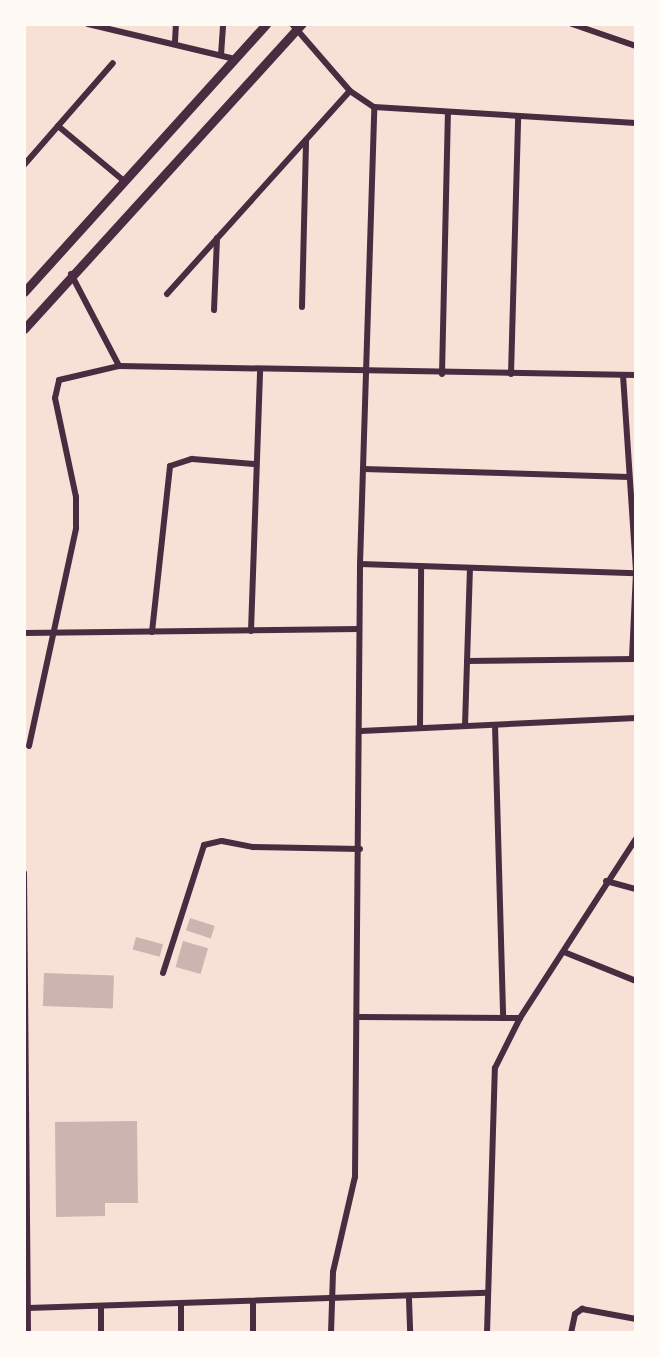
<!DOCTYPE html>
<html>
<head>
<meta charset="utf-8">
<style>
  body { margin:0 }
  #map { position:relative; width:660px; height:1357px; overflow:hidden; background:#f7e1d7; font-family:Barlow,sans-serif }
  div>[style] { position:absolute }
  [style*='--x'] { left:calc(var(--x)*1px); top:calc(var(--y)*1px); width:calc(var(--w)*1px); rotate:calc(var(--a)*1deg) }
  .building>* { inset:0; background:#ccb4b1; transform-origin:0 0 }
  .minor>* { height:6px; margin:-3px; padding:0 3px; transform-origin:3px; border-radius:3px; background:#4a2c40 }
  .secondary>* { height:9px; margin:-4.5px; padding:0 4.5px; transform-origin:4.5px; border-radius:4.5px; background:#4a2c40 }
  span { translate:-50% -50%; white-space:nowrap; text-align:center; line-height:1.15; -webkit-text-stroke:6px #fffaf5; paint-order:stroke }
  .frame { position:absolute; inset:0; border:26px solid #fffaf5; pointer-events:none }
</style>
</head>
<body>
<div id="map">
  <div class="building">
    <div style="left:190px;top:918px;width:26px;height:13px;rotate:18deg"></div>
    <div style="left:136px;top:937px;width:28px;height:13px;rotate:15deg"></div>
    <div style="left:183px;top:941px;width:26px;height:27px;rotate:16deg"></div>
    <div style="left:44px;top:973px;width:70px;height:33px;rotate:2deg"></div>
    <div style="clip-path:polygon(137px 1121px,138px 1203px,105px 1203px,105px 1216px,56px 1217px,55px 1122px)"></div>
  </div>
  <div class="minor">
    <div style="--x:88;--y:24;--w:151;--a:13.4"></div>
    <div style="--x:292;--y:24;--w:89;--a:49.1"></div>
    <div style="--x:350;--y:91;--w:29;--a:34"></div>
    <div style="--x:374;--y:107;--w:262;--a:3.5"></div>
    <div style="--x:572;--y:24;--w:68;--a:19"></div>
    <div style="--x:175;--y:42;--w:18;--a:-87"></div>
    <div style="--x:221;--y:55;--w:31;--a:-86"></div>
    <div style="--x:58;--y:126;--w:86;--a:39.8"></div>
    <div style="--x:24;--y:165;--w:135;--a:-48.9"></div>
    <div style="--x:71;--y:274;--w:104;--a:62.4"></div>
    <div style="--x:167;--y:294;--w:273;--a:-48"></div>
    <div style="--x:302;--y:307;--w:167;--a:-88.6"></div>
    <div style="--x:214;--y:310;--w:72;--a:-87.6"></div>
    <div style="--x:442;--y:374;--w:262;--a:-88.7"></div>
    <div style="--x:511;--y:374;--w:258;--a:-88.4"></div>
    <div style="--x:623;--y:375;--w:198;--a:86.2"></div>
    <div style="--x:636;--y:573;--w:86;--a:92.7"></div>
    <div style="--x:363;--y:469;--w:266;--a:1.7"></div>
    <div style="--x:360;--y:564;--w:276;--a:1.9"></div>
    <div style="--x:251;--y:631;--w:262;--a:-88"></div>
    <div style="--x:152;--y:632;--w:167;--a:-83.8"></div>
    <div style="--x:170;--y:466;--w:23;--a:-18"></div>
    <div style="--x:192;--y:459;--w:62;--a:4.6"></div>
    <div style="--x:24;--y:633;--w:335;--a:-0.7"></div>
    <div style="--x:467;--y:661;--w:169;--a:-0.7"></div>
    <div style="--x:495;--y:725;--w:293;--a:88.4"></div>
    <div style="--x:465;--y:726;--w:158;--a:-88.2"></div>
    <div style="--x:420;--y:728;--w:161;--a:-89.6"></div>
    <div style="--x:361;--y:731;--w:275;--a:-2.7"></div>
    <div style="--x:29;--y:746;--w:223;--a:-77.8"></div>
    <div style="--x:76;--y:528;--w:31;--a:-90"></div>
    <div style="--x:76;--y:497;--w:101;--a:-102"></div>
    <div style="--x:55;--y:398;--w:18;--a:-77"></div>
    <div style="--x:59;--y:380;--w:62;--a:-13.1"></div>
    <div style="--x:119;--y:366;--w:517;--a:1"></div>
    <div style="--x:24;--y:873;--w:460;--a:89.5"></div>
    <div style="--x:606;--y:881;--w:31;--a:15"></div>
    <div style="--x:564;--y:952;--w:78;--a:21.9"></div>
    <div style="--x:163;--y:973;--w:134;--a:-72.2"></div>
    <div style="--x:204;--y:845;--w:18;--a:-13"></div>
    <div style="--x:222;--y:841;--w:32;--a:11"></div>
    <div style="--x:253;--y:847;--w:107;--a:1.1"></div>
    <div style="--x:360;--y:1017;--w:160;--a:0.4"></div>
    <div style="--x:409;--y:1299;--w:34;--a:88"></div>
    <div style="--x:181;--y:1303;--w:30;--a:90"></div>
    <div style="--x:253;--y:1304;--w:29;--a:90"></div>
    <div style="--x:101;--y:1306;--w:27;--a:90"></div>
    <div style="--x:28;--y:1308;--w:459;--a:-1.9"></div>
    <div style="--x:331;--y:1333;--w:61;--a:-88.1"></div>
    <div style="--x:333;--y:1272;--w:98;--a:-77"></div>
    <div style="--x:355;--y:1177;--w:613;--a:-89.53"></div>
    <div style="--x:360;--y:564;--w:457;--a:-88.2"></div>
    <div style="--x:487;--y:1333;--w:265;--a:-88.3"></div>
    <div style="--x:495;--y:1068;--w:56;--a:-63.4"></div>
    <div style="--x:520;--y:1018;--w:213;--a:-57.1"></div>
    <div style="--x:571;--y:1333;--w:19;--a:-78"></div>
    <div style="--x:575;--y:1314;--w:9;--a:-36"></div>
    <div style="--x:582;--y:1309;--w:55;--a:10.5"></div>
  </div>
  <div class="secondary">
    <div style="--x:24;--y:292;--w:361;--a:-47.9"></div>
    <div style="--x:24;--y:329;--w:413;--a:-47.7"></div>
  </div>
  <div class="frame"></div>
</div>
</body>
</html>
